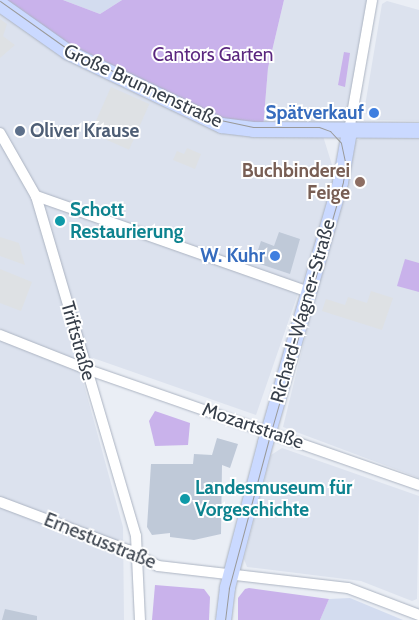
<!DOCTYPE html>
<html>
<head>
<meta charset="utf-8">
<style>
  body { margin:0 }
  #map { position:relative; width:419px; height:620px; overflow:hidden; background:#eaeef5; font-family:Cabin,sans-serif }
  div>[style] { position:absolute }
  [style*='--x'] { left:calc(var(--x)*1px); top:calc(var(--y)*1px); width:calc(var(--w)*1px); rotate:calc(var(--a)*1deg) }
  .residential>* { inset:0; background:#dce2ee }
  .education>* { inset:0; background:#d3dcef }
  .green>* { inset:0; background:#c9b2eb }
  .parking>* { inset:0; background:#dee1e4; transform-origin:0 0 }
  .building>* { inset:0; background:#bfc9d8 }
  .roads { filter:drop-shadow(0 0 1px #acb4c2) drop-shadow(0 0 1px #acb4c2) }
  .street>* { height:10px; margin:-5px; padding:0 5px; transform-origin:5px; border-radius:5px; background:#fff }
  .secondary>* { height:15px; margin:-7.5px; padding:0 7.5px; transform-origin:7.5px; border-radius:7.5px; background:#cad9ff }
  .tram>* { height:1px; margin:-0.5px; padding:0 0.5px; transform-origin:0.5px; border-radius:0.5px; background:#999 }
  .dots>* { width:14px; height:14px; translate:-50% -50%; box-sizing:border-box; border:2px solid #fff; border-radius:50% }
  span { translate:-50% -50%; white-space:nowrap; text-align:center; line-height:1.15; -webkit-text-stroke:4px #fff; paint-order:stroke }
  .park-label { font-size:19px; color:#5b277f }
  .street-label { font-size:19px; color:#373f4a }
  .shop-label { font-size:19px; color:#366cbe; font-weight:700 }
  .right { translate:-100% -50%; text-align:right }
  .service-label { font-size:19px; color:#4e5e75; font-weight:700 }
  .left { translate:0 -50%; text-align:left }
  .education-label { font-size:19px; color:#785e54; font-weight:700 }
  .culture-label { font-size:19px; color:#0d838f; font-weight:700 }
</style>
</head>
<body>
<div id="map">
  <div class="residential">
    <div style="clip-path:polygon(284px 0,372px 0,349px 131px,263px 129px,268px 68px)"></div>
    <div style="clip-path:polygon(387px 1px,419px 10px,419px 121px,375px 120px,364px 112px,382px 4px)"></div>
    <div style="clip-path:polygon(0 5px,199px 118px,323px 136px,337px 181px,256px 415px,93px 358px,81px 374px,123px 527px,124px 620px,0 620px)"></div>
    <div style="clip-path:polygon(419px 132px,419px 478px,283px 427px,353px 142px,370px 134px)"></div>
    <div style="clip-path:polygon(282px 448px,419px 496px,417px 599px,412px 601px,361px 581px,247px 567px,244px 559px,271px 455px)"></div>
  </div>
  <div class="education">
    <div style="clip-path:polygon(63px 0,122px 0,100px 14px)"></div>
    <div style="clip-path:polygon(350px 598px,403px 620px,320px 620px,329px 599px)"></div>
  </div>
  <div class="green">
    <div style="clip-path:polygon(0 0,63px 0,100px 14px,122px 0,284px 0,268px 68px,263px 129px,221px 120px,70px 50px)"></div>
    <div style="clip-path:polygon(344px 52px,350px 53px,345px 87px,338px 85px)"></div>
    <div style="clip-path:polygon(405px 259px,419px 263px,419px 292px,397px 286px)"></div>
    <div style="clip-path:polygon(155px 411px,190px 423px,188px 445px,155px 446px,149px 421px)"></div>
    <div style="clip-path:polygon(155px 585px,204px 589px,210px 597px,209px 620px,152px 620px)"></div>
    <div style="clip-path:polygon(245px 589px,249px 588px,329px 599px,320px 620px,238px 620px,238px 598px)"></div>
  </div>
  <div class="parking">
    <div style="clip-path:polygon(0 19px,7px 24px,3px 36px,15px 45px,0 58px)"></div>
    <div style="left:111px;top:87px;width:42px;height:50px;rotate:24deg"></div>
    <div style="clip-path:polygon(187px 148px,201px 154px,195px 169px,173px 160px,177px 151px,184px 154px)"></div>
    <div style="clip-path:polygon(0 237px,19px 243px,25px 265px,0 256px)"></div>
    <div style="clip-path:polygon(0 269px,32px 282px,21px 311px,0 303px)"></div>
    <div style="clip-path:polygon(371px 291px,393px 298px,382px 330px,322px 311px,326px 299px,345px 305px,348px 297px,367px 303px)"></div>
  </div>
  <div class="building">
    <div style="clip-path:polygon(279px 232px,300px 239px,290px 274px,254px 262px,261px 241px,274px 246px)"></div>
    <div style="clip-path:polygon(217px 438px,238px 444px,230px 468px,222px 465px,221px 534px,194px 540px,170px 537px,170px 533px,152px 535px,147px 527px,151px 464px,193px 464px,194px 454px,212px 455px)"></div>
    <div style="clip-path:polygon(5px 609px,37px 616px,37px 620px,2px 620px)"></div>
  </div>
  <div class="roads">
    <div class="street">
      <div style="--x:349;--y:131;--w:133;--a:-80"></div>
      <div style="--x:0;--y:133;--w:73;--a:60.3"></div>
      <div style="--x:36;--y:196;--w:354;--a:73.6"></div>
      <div style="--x:136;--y:536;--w:84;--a:87.3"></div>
      <div style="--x:36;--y:196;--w:288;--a:19.4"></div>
      <div style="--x:0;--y:335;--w:92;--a:21.6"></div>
      <div style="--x:86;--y:369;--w:353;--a:19.2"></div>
      <div style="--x:0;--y:502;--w:137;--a:20.6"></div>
      <div style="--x:128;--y:550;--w:34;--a:28"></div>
      <div style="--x:158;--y:566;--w:191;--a:6.6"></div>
      <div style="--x:348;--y:588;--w:76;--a:20.8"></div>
    </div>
    <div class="secondary">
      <div style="--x:0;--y:4;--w:83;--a:35.2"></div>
      <div style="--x:68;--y:52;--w:170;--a:25.5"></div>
      <div style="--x:221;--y:125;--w:32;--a:7"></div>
      <div style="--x:253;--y:129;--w:166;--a:0.3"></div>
      <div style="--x:223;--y:620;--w:33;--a:-83"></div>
      <div style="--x:227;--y:587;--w:150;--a:-75.3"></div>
      <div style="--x:265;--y:442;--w:271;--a:-73.9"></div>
      <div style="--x:340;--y:182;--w:52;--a:-80"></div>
    </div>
  </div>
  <div class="tram">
    <div style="--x:0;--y:1;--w:85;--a:35.4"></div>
    <div style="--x:69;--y:50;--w:157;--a:25.6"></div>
    <div style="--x:211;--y:118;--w:43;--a:12.1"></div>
    <div style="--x:253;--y:127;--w:66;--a:0"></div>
    <div style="--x:319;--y:127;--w:12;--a:20"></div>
    <div style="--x:330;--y:131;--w:16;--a:47"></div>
    <div style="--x:341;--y:143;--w:24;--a:78"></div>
    <div style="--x:346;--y:166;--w:16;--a:101"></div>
    <div style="--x:343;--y:182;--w:259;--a:106.1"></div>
    <div style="--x:271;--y:431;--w:163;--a:105"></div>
    <div style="--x:229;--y:588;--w:32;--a:97"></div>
  </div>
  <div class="dots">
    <div style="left:374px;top:113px;background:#3f7fe0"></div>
    <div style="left:20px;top:131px;background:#5c6f8a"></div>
    <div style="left:360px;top:182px;background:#8d6e63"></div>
    <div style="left:60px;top:221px;background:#0f9aa8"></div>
    <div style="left:275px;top:256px;background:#3f7fe0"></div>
    <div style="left:185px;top:499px;background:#0f9aa8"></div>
  </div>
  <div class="park-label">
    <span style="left:213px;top:55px">Cantors Garten</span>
  </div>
  <div class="street-label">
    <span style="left:143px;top:86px;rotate:25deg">Große Brunnenstraße</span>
    <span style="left:303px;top:311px;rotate:-74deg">Richard-Wagner-Straße</span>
    <span style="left:78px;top:341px;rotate:74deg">Triftstraße</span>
    <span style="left:253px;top:426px;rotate:19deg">Mozartstraße</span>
    <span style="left:100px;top:541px;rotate:22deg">Ernestusstraße</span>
  </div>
  <div class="shop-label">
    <span class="right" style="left:364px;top:113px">Spätverkauf</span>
    <span class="right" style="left:265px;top:256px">W. Kuhr</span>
  </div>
  <div class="service-label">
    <span class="left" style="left:30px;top:131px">Oliver Krause</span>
  </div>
  <div class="education-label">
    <span class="right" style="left:350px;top:182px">Buchbinderei<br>Feige</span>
  </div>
  <div class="culture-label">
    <span class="left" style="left:70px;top:221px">Schott<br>Restaurierung</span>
    <span class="left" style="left:195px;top:499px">Landesmuseum für<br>Vorgeschichte</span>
  </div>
</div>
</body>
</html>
